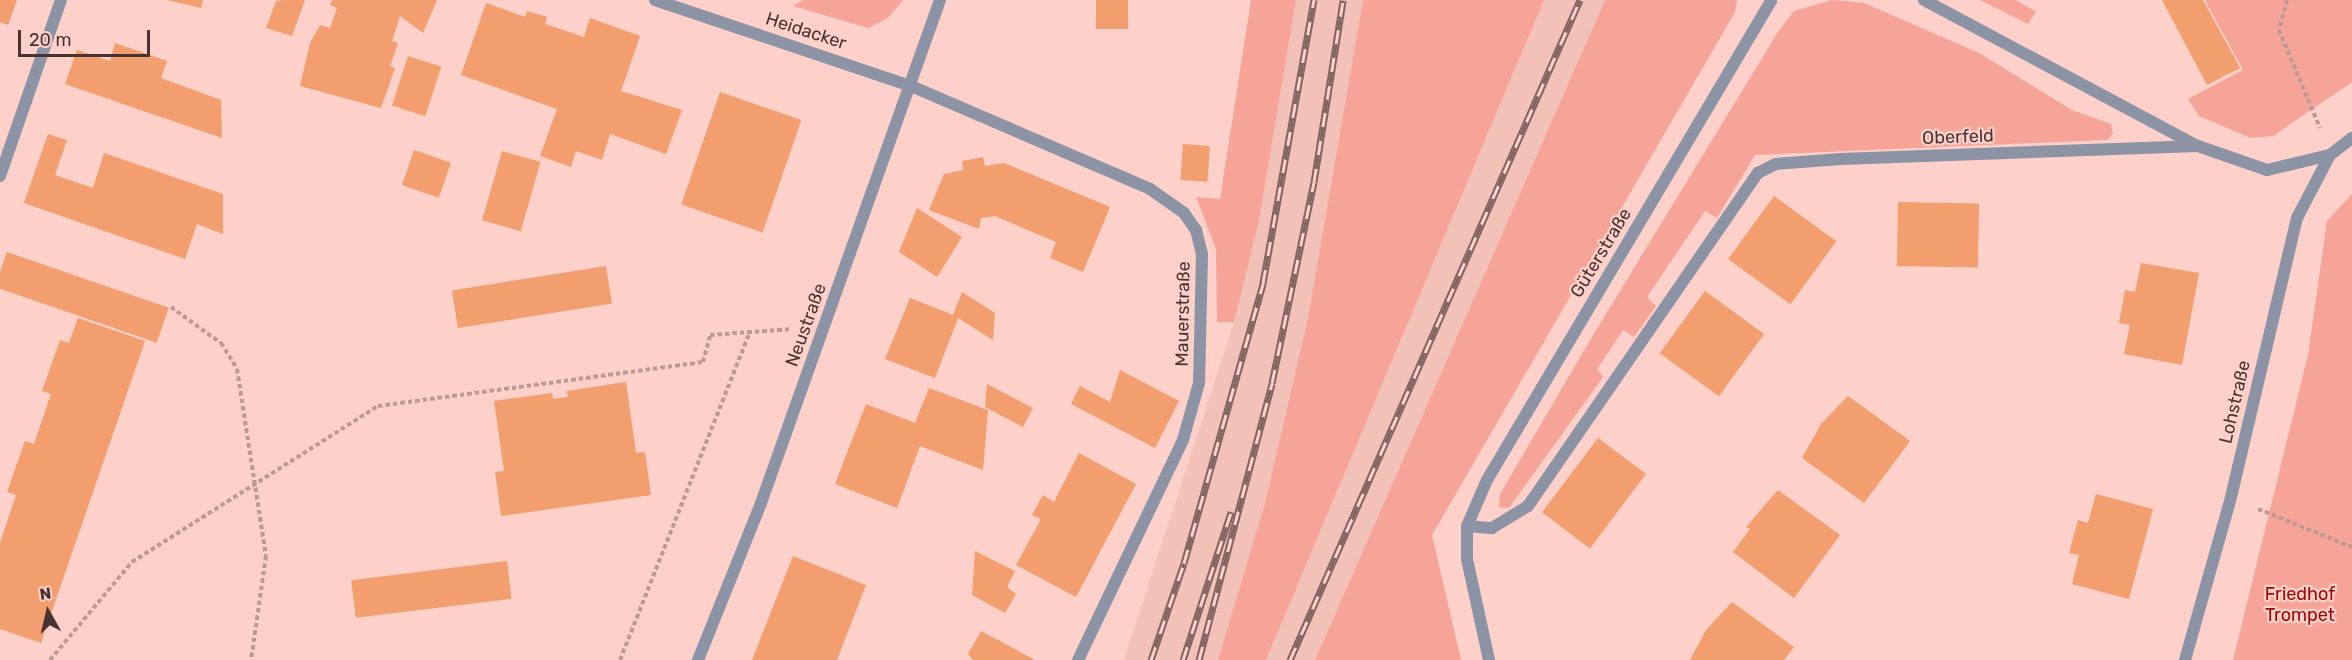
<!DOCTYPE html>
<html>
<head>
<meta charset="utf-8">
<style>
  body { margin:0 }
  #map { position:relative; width:2352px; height:660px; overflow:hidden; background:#fdd0c9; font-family:Rubik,sans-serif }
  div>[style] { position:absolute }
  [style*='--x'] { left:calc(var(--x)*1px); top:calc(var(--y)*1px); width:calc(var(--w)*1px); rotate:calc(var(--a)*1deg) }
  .built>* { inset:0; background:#f2c1b8 }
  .green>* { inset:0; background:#f7a498 }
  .building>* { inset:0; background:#f29e6f; transform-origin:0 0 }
  .path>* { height:4px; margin-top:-2px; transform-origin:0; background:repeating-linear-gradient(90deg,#be9993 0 4.5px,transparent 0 7.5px) }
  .street>* { height:12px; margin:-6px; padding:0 6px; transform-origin:6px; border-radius:6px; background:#8c93a5 }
  .rail>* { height:7px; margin-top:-3.5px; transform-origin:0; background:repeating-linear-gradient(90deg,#fdd0c9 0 14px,#816460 0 28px); box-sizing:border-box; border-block:2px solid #816460 }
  span { translate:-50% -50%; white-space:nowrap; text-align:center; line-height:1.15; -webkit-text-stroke:4.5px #fdd0c9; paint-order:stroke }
  .street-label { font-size:18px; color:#483330 }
  .park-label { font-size:18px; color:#9e0503 }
  .north { position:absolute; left:18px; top:582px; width:60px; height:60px; -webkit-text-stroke:4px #fdd0c9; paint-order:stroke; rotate:352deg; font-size:16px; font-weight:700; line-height:24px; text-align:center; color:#483330 }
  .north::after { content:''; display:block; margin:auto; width:21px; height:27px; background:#483330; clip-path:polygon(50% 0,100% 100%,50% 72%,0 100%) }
  .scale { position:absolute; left:18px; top:30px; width:132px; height:27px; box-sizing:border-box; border:3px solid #483330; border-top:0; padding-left:8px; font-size:18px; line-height:21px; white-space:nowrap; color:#483330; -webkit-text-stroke:4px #fdd0c9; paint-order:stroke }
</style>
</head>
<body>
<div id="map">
  <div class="built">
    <div style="clip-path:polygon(1296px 0,1363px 0,1308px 318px,1265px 503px,1218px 660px,1124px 660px,1234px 322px,1259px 221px)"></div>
    <div style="clip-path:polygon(1544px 0,1605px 0,1315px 660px,1266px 660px)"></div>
  </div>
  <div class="green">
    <div style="clip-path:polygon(803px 0,903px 0,888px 18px,868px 28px,793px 6px)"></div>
    <div style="clip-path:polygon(1251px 0,1296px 0,1259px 221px,1234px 322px,1217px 322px,1216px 249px,1196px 197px,1220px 199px)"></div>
    <div style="clip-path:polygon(1363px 0,1544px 0,1266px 660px,1218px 660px,1265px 503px,1308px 318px)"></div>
    <div style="clip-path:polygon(1605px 0,1737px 0,1735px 12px,1432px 535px,1461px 660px,1315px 660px)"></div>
    <div style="clip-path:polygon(1832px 0,1864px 3px,1979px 53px,2072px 110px,2111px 124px,2113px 134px,2107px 140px,1755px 155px,1717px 218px,1705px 211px,1647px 297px,1656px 306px,1634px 337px,1623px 330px,1597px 369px,1603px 377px,1509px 508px,1499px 507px,1500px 494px,1592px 337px,1778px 32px,1794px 11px)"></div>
    <div style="clip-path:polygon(1980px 0,2016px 0,2036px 12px,2028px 24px)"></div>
    <div style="clip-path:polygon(2205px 0,2352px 0,2352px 82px,2273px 136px,2251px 138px,2199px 116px,2188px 99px,2243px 70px)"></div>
    <div style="clip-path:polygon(2352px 194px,2352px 660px,2233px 660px,2308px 355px,2327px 221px)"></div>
  </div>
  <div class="building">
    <div style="clip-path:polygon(0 0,17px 0,8px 25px,0 22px)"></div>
    <div style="clip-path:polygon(167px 0,203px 0,201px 8px)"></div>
    <div style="clip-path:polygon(286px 0,305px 0,292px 36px,266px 28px,276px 1px)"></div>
    <div style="clip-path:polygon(332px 0,437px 0,423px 33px,400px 16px,392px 41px,398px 43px,390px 66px,395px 68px,381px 108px,300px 86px,310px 43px,320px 25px,330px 28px,337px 8px,330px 5px)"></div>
    <div style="left:1096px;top:0;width:32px;height:29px"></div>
    <div style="clip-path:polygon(2162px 0,2203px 0,2240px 68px,2207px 85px)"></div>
    <div style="clip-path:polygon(486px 3px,525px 17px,527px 11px,547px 17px,545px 24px,584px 37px,590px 18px,640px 36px,621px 91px,682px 110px,666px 154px,610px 134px,602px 160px,576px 151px,571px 167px,540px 156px,557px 109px,461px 75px)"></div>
    <div style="clip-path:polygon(115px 43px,167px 61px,161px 78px,221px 100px,222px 138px,65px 84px,77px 50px,110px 61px)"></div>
    <div style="left:408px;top:56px;width:35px;height:52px;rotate:18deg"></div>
    <div style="left:720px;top:92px;width:86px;height:119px;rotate:19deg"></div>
    <div style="clip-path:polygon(48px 134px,67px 140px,55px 175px,93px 188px,104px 153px,223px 194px,223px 234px,197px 224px,185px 259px,24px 203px)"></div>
    <div style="left:1183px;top:144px;width:27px;height:36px;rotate:4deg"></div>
    <div style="left:414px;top:150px;width:39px;height:37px;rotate:19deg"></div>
    <div style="left:502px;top:151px;width:40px;height:72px;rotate:16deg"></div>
    <div style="clip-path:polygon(983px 157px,985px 166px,1004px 163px,1110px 207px,1083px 272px,1050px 258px,1056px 242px,995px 216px,981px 218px,979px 229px,929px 210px,944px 174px,963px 170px,962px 161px)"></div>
    <div style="left:1774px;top:196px;width:77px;height:78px;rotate:36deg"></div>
    <div style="left:1898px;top:202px;width:81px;height:64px;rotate:1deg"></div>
    <div style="clip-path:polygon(917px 208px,962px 237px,937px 277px,899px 252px)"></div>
    <div style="left:7px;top:252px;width:171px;height:37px;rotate:19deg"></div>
    <div style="clip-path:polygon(2141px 263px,2199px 273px,2182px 365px,2124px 354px,2130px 325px,2119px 323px,2125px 290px,2135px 292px)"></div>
    <div style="left:606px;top:266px;width:38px;height:156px;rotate:81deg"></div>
    <div style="left:1705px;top:291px;width:73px;height:77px;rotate:36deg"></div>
    <div style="clip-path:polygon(962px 292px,995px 313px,993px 340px,958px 318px,935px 378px,885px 359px,910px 298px,953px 315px)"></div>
    <div style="clip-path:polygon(78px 318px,145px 341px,41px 643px,0 629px,0 543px,16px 495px,7px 492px,25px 441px,34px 444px,51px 394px,42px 391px,60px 340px,69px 343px)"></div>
    <div style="clip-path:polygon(1120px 370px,1179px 401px,1155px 448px,1071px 404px,1080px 386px,1110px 402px)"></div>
    <div style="clip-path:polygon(626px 382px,636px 453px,645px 452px,651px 495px,501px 516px,495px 472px,504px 471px,494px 401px,552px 393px,553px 399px,568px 397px,567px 391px)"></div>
    <div style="clip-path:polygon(987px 384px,1033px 408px,1023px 427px,985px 407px)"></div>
    <div style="clip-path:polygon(929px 388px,988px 410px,983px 470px,920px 446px,897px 508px,835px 484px,866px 404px,915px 423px)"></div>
    <div style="clip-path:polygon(1848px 396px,1910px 441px,1864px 503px,1802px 458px,1821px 424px)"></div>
    <div style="left:1598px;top:438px;width:60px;height:93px;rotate:37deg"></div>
    <div style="clip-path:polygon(1079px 453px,1136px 484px,1076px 597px,1016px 565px,1041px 519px,1032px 515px,1043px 495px,1054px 502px)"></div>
    <div style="clip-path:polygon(1778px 490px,1840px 535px,1794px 598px,1733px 552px,1750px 529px,1746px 527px)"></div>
    <div style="clip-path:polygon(2096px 494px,2153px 509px,2129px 599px,2072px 584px,2079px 555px,2069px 553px,2078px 520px,2088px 523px)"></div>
    <div style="clip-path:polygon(975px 551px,1015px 571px,1007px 587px,1016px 594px,1005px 613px,972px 595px)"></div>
    <div style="clip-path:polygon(793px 556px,866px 585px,837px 660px,752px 660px)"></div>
    <div style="left:507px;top:561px;width:38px;height:157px;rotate:83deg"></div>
    <div style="clip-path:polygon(1732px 602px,1794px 647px,1784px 660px,1690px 660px,1706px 630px)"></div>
    <div style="clip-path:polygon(981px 631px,1035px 660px,973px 660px,968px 654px)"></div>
  </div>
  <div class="path">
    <div style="--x:2287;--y:0;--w:31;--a:105"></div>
    <div style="--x:2279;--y:30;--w:106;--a:67.3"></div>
    <div style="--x:171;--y:307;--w:62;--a:35.8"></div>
    <div style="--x:221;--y:343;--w:31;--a:58"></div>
    <div style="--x:237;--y:369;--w:189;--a:81.2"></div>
    <div style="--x:266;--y:556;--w:105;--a:98.2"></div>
    <div style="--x:2258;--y:509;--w:101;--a:22"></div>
    <div style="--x:50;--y:660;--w:128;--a:-50.1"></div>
    <div style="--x:132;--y:562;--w:291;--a:-32.4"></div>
    <div style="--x:378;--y:406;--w:328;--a:-7.7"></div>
    <div style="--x:703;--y:362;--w:28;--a:-75"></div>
    <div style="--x:710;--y:335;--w:82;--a:-4.2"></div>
    <div style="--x:620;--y:660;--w:350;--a:-68.4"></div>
  </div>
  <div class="street">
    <div style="--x:655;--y:0;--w:270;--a:18.6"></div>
    <div style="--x:911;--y:86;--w:260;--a:23.3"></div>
    <div style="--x:1150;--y:189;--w:42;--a:35.2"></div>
    <div style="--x:1184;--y:213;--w:21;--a:55"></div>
    <div style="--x:1196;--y:230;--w:25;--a:76"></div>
    <div style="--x:1202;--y:254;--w:129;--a:91.3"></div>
    <div style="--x:1199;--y:383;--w:59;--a:105.7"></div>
    <div style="--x:1183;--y:440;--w:244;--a:115.5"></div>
    <div style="--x:1924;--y:0;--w:310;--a:28.1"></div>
    <div style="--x:2198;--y:146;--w:73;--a:19.2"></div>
    <div style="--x:2267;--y:170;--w:65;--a:-13.4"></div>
    <div style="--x:2330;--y:155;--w:28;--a:-38"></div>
    <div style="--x:0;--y:176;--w:186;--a:-70.9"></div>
    <div style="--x:1467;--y:526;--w:25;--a:5"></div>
    <div style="--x:1492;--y:528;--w:42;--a:-31.4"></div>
    <div style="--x:1528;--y:506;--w:405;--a:-55.4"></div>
    <div style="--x:1758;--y:173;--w:20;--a:-27"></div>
    <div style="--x:1776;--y:164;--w:65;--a:-4.4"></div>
    <div style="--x:1841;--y:159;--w:357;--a:-2.1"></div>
    <div style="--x:698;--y:660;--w:169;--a:-68.1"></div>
    <div style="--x:761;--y:503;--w:534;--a:-70.41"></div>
    <div style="--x:1489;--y:660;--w:103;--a:-102.3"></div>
    <div style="--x:1467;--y:559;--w:33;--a:-90"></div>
    <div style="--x:1467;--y:526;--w:50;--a:-66.5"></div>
    <div style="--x:1487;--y:480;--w:557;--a:-59.34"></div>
    <div style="--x:2185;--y:660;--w:169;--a:-74.2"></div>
    <div style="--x:2231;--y:497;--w:287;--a:-76.7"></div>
    <div style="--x:2297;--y:218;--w:71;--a:-62.4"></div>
  </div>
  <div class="rail">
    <div style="--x:1151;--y:660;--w:102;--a:-71.2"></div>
    <div style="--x:1184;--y:563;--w:291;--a:-74.2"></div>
    <div style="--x:1263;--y:283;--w:288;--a:-79.8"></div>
    <div style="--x:1183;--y:660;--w:156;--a:-72"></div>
    <div style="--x:1199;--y:660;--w:286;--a:-75.2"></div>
    <div style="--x:1272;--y:383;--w:205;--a:-78.2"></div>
    <div style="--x:1314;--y:182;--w:184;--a:-80.9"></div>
    <div style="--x:1290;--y:660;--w:721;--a:-66.28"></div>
  </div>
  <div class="street-label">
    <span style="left:806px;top:31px;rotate:18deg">Heidacker</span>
    <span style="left:1958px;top:137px;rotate:-2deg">Oberfeld</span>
    <span style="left:1601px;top:253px;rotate:-59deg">Güterstraße</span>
    <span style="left:1183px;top:314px;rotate:-89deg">Mauerstraße</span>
    <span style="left:806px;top:325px;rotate:-70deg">Neustraße</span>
    <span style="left:2235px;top:402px;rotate:-77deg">Lohstraße</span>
  </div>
  <div class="park-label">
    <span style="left:2300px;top:605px">Friedhof<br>Trompet</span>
  </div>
  <div class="north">N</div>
  <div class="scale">20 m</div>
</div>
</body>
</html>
